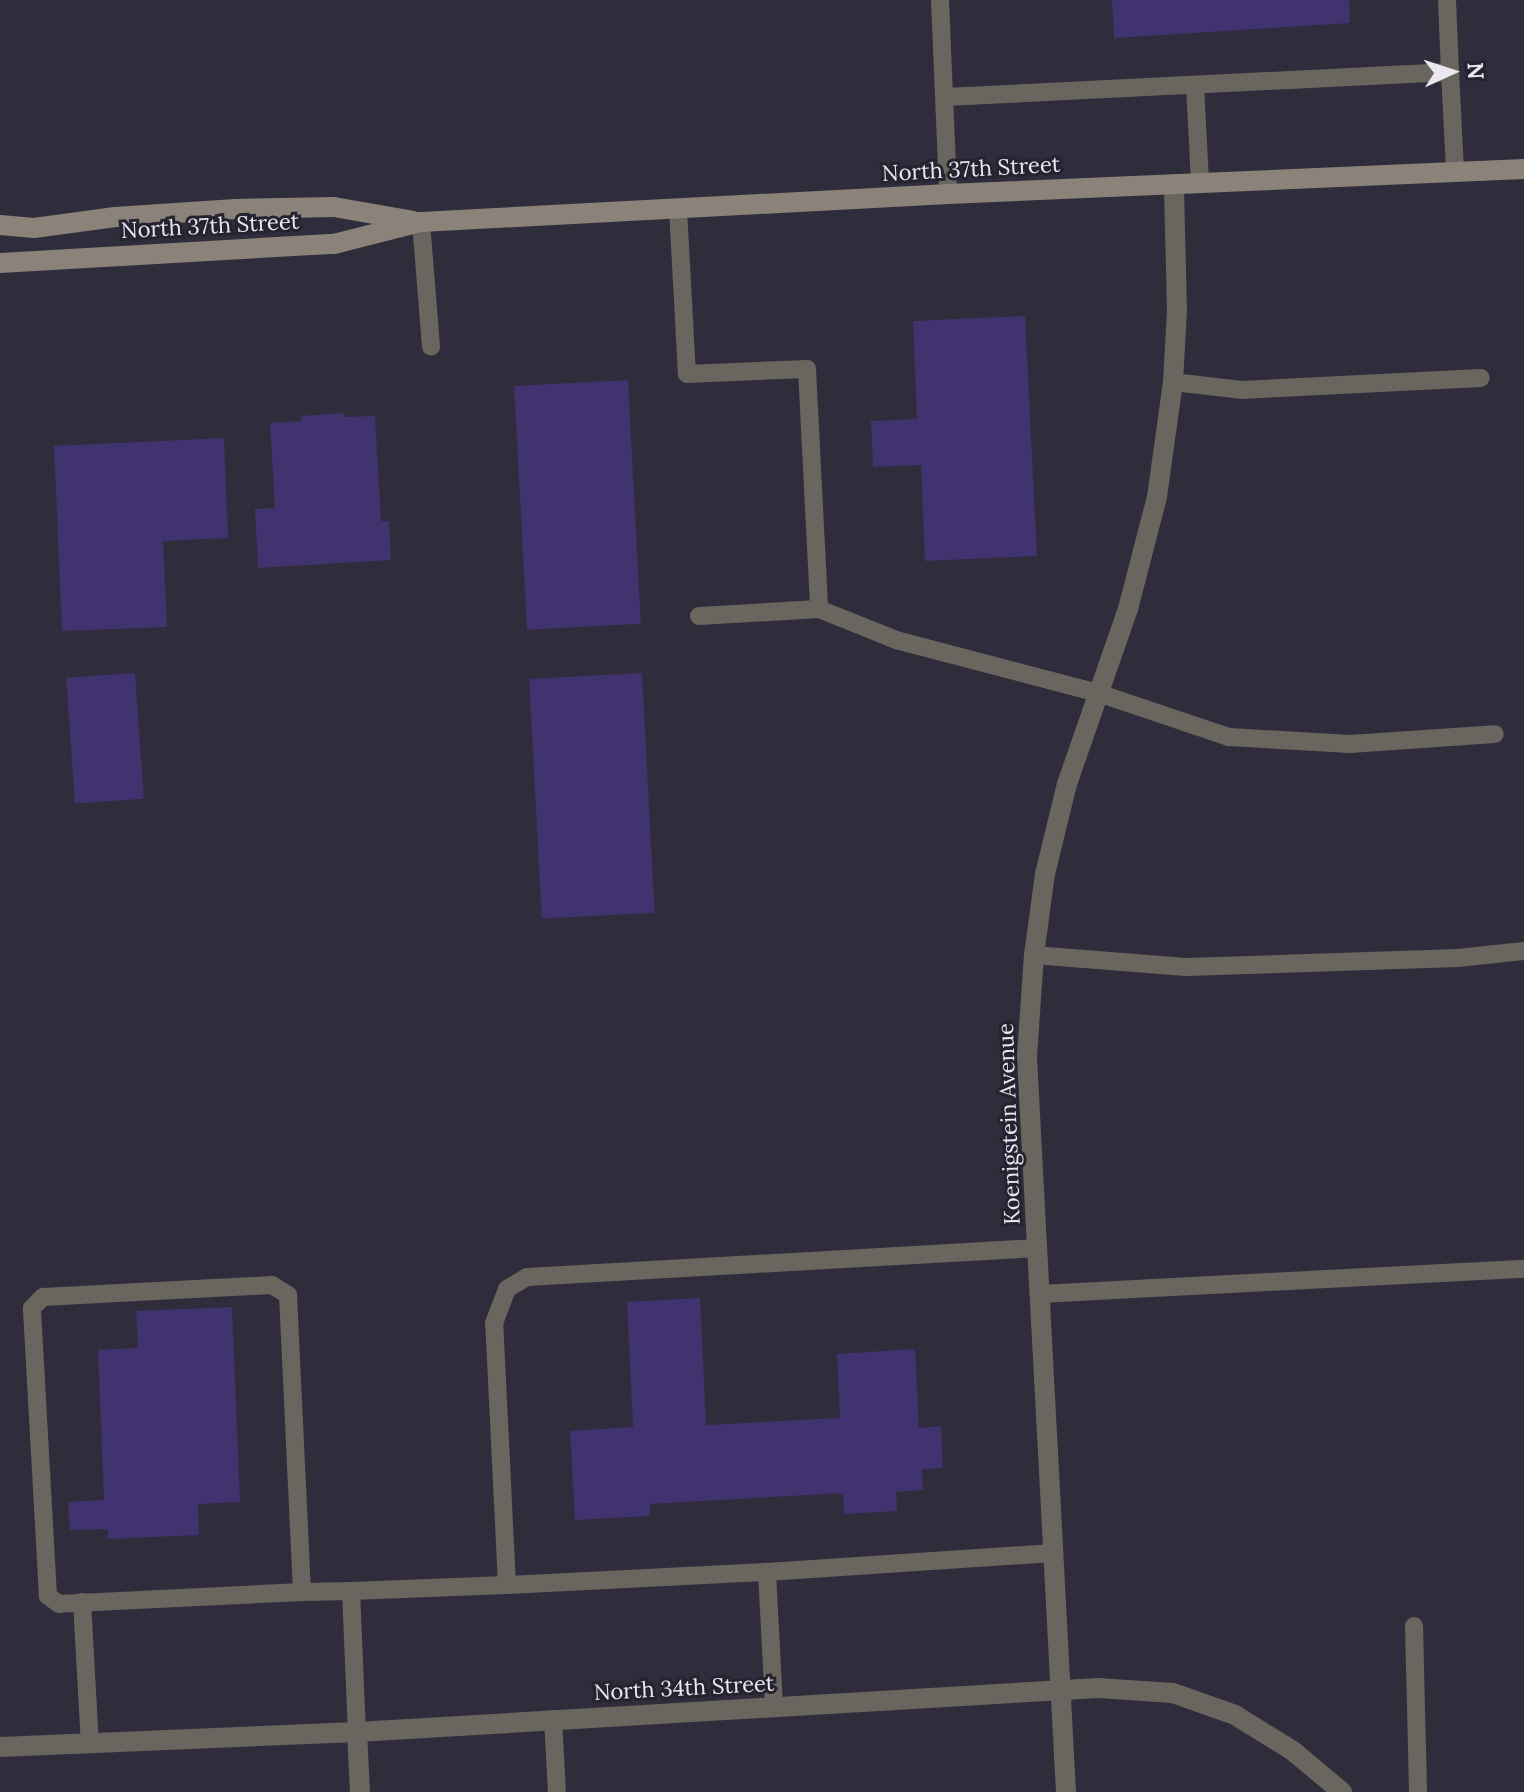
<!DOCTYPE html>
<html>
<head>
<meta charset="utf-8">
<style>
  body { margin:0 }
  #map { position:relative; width:1524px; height:1792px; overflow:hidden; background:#2f2d3b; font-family:Lora,serif }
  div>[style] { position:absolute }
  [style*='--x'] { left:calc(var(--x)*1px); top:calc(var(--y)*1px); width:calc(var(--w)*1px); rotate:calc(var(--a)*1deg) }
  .building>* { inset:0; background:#40336f; transform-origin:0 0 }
  .lane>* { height:18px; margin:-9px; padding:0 9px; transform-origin:9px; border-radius:9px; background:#6a655f }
  .street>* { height:20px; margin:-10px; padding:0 10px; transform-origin:10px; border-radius:10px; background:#6a655f }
  .secondary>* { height:20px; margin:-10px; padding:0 10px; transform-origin:10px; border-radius:10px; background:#8b837a }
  span { translate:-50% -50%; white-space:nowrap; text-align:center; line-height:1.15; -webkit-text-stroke:6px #252330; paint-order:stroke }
  .street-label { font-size:22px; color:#e9e8f1 }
  .north { position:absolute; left:1412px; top:32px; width:80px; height:80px; -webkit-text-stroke:6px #252330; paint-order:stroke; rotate:87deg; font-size:22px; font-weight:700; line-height:32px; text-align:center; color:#e9e8f1 }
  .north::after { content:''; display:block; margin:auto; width:28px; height:36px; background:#e9e8f1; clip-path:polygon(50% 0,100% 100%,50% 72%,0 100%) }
</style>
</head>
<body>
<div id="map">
  <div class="building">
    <div style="clip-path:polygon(1112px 0,1349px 0,1350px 23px,1114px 38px)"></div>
    <div style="clip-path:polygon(1025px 316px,1037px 556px,925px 561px,921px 465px,873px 467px,871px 421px,917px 419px,913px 321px)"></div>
    <div style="left:628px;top:380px;width:244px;height:114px;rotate:87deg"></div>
    <div style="clip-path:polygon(344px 413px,345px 417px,375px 416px,381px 521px,389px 521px,391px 560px,258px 568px,255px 509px,275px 508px,270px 423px,301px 421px,301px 416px)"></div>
    <div style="clip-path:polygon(224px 438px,228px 538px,163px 541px,167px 627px,62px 631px,54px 446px)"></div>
    <div style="left:135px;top:673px;width:126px;height:69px;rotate:86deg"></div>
    <div style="left:642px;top:673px;width:240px;height:113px;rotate:87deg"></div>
    <div style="clip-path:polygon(700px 1298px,706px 1425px,840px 1418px,837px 1354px,915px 1349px,919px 1428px,941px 1426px,943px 1468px,922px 1469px,923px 1490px,896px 1492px,897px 1511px,844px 1514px,843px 1493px,650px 1504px,650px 1516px,575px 1520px,570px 1431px,633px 1427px,627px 1302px)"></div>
    <div style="clip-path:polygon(232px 1307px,240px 1502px,198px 1504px,199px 1535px,108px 1539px,108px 1529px,70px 1530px,68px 1502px,104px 1500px,98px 1350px,138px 1348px,136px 1311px)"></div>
  </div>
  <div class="lane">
    <div style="--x:940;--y:0;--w:194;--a:87.6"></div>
    <div style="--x:1450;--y:72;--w:100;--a:87.1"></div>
    <div style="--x:1195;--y:86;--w:96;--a:87"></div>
    <div style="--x:945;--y:97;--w:506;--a:-2.83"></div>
    <div style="--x:1450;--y:72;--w:72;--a:-92.4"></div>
    <div style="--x:678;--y:209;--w:165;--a:86.9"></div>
    <div style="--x:687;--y:374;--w:120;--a:-2.4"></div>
    <div style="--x:807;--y:369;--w:240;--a:87.1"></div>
    <div style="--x:819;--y:609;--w:83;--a:21.9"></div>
    <div style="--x:896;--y:640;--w:209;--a:14.7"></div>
    <div style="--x:1098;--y:693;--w:138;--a:18.6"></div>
    <div style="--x:1229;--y:737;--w:121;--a:3.3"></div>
    <div style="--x:1350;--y:744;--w:145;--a:-3.9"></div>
    <div style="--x:421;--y:222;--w:125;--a:85.4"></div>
    <div style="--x:1173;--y:382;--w:69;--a:6.6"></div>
    <div style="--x:1242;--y:390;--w:239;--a:-2.9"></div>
    <div style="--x:699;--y:616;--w:120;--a:-3.3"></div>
    <div style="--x:1034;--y:955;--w:152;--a:4.5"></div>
    <div style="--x:1186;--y:967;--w:272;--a:-1.9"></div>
    <div style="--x:1458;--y:958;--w:66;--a:-6.1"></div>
    <div style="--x:1040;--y:1294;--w:485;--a:-3"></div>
    <div style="--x:507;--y:1585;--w:260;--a:-2.9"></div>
    <div style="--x:351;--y:1591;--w:156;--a:-2.2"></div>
    <div style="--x:507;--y:1585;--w:262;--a:-92.8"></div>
    <div style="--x:494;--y:1323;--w:36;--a:-69"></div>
    <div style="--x:507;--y:1289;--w:23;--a:-31"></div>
    <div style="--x:527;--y:1277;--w:511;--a:-3.25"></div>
    <div style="--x:302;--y:1592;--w:243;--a:177.2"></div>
    <div style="--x:59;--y:1604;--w:14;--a:-144"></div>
    <div style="--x:48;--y:1596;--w:288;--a:-93.2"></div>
    <div style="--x:32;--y:1308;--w:16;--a:-45"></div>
    <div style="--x:43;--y:1297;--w:229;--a:-3"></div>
    <div style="--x:272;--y:1285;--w:19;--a:32"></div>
    <div style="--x:288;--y:1295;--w:297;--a:87.3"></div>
    <div style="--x:302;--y:1592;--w:49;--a:-1.2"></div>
    <div style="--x:351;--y:1591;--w:141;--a:87.6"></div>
    <div style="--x:82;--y:1602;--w:141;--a:86.8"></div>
    <div style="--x:1414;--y:1626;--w:166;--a:88.6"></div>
    <div style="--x:774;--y:1706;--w:134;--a:-93"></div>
    <div style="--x:767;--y:1572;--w:288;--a:-3.8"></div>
    <div style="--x:553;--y:1719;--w:73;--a:86.9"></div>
  </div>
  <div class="street">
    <div style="--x:357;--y:1732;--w:60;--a:87.1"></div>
    <div style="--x:0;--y:1747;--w:357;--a:-2.4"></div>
    <div style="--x:357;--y:1732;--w:742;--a:-3.4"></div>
    <div style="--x:1098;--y:1688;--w:75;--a:3.8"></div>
    <div style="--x:1173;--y:1693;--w:66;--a:19.5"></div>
    <div style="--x:1235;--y:1715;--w:68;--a:31.8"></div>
    <div style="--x:1293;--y:1751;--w:64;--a:39.9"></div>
    <div style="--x:1066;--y:1792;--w:736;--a:-93.04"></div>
    <div style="--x:1027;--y:1057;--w:102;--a:-86.1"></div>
    <div style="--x:1034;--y:955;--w:82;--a:-82.3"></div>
    <div style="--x:1045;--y:874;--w:93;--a:-76.3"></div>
    <div style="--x:1067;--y:784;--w:185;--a:-70.8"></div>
    <div style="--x:1128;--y:609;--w:116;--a:-75.5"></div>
    <div style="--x:1157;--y:497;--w:116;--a:-82.1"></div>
    <div style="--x:1173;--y:382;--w:71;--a:-86.8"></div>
    <div style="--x:1177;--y:311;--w:127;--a:-91.4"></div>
  </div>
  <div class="secondary">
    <div style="--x:0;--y:225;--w:34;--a:5"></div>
    <div style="--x:34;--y:228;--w:82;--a:-7.7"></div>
    <div style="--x:115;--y:217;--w:121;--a:-3.8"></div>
    <div style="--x:236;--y:209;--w:98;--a:-1.2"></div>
    <div style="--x:334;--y:207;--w:80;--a:10"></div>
    <div style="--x:0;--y:263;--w:335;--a:-3.3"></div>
    <div style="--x:334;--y:244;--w:90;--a:-14.2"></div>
    <div style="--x:421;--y:222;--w:528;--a:-3.04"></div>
    <div style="--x:948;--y:194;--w:577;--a:-2.49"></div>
  </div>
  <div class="street-label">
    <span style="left:971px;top:169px;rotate:-3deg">North 37th Street</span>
    <span style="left:210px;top:226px;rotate:-3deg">North 37th Street</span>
    <span style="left:1009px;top:1124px;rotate:-92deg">Koenigstein Avenue</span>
    <span style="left:684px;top:1688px;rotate:-3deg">North 34th Street</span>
  </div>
  <div class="north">N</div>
</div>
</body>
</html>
